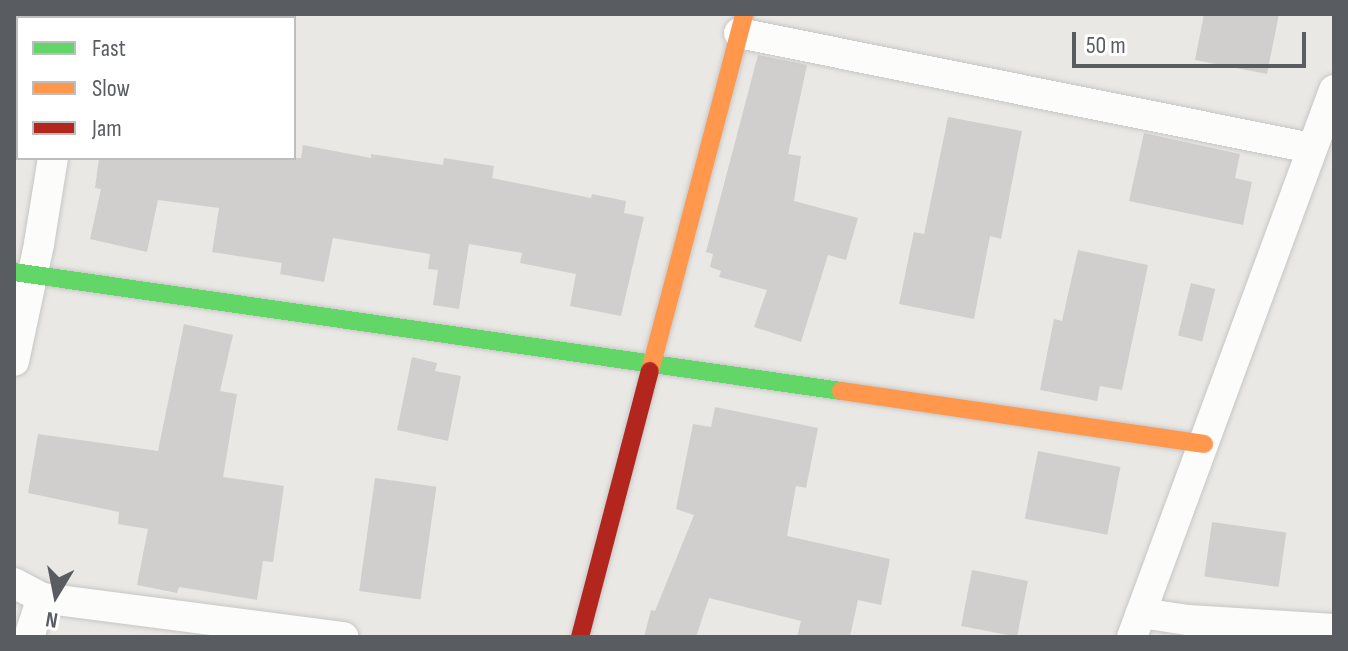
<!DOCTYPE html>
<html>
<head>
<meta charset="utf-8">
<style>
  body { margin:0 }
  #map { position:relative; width:1348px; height:651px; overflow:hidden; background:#e9e8e4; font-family:"Sofia Sans Condensed",sans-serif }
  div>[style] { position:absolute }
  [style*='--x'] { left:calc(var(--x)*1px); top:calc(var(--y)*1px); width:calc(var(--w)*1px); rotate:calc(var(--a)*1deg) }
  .building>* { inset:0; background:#d0cfcd; transform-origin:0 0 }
  .roads { filter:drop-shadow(0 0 2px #c6c6c6) drop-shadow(0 0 2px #c6c6c6) }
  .street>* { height:30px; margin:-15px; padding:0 15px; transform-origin:15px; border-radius:15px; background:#fcfcfb }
  .fast>* { height:18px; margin:-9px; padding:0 9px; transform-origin:9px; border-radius:9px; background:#63d668 }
  .slow>* { height:18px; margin:-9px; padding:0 9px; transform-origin:9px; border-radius:9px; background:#ff974d }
  .jam>* { height:18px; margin:-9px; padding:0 9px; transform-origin:9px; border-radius:9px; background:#b3261e }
  span { translate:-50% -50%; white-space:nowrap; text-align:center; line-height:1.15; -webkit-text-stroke:6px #fff; paint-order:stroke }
  .frame { position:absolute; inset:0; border:16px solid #595d61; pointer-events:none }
  .legend { position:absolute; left:16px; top:16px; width:280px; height:144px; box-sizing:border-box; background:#fff; border:2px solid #bdbec0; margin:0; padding:10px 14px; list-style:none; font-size:24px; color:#595d61 }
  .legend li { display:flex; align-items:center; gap:16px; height:40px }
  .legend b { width:40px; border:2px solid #bdbec0 }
  .north { position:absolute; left:16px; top:555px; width:80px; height:80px; -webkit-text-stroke:6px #fff; paint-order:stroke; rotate:190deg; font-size:22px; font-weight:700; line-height:32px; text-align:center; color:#595d61 }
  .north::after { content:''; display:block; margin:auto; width:28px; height:36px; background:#595d61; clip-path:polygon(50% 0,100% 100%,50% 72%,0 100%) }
  .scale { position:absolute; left:1072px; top:32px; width:234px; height:36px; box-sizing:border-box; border:4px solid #595d61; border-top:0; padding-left:10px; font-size:24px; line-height:28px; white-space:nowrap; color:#595d61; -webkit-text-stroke:6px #fff; paint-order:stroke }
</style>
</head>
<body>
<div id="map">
  <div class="building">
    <div style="clip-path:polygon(1204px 14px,1279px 14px,1267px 74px,1195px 60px)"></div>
    <div style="clip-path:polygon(758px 55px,807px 65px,788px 154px,801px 156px,794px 201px,858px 218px,846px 260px,828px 255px,801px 342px,754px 327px,767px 290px,719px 277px,721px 271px,710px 267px,713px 254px,706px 252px)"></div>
    <div style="clip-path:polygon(948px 117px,1022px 131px,1001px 239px,990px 236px,974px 319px,899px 304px,914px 232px,924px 234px)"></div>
    <div style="clip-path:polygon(1144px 133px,1240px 154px,1235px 178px,1252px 182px,1243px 225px,1129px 201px)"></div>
    <div style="clip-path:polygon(303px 145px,371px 158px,371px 154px,443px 165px,444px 158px,494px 166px,492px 178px,591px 198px,592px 194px,626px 201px,624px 213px,644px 217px,621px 316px,570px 306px,576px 274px,520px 263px,522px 253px,469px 244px,459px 309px,433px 305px,438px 270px,428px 269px,430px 254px,333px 238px,324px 282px,280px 274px,282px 263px,212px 252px,219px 208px,158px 200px,147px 252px,90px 239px,101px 189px,95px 188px,99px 158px,301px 158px)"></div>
    <div style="clip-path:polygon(1078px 250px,1148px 265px,1122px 390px,1100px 386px,1097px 401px,1040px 390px,1054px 319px,1062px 321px)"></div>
    <div style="left:1191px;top:283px;width:25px;height:54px;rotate:14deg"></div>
    <div style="clip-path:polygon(184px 324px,233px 335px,220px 391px,237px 394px,223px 477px,284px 486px,273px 562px,263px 561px,257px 600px,179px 587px,177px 593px,137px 585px,148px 529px,118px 524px,119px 512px,28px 493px,38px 434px,158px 451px)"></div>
    <div style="clip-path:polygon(412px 357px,437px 363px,435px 371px,461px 376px,448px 441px,397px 430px)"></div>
    <div style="clip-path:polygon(715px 407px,818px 428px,806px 488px,796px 486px,787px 536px,890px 559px,881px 605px,858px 600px,850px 637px,797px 637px,801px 621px,709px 598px,696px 637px,644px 637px,651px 610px,655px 611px,694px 515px,676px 509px,693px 424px,711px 427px)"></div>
    <div style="left:1038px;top:451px;width:84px;height:69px;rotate:11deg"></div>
    <div style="left:375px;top:478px;width:62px;height:114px;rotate:8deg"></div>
    <div style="left:1212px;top:522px;width:75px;height:55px;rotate:8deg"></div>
    <div style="left:972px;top:570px;width:57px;height:57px;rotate:11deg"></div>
  </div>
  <div class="roads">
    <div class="street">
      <div style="--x:75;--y:18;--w:4;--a:-90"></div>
      <div style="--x:739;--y:33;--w:583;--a:11.37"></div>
      <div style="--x:14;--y:361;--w:120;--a:-77.9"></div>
      <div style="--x:39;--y:244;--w:87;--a:-80.8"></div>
      <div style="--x:14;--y:583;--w:32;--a:28"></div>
      <div style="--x:42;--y:598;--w:304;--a:7.4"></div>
      <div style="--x:1141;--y:613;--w:48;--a:8.5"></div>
      <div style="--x:1188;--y:620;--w:146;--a:3.5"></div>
      <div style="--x:29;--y:637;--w:41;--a:-71.6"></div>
      <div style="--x:1132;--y:637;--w:583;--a:-69.73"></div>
    </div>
    <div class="fast">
      <div style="--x:14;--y:272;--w:836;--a:8.19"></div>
    </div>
    <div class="slow">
      <div style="--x:650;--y:371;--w:369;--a:-75.2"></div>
      <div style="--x:841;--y:391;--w:367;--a:8.3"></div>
    </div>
    <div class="jam">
      <div style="--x:580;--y:637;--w:275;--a:-75.3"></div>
    </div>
  </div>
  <div class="frame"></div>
  <ul class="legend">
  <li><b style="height:10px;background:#63d668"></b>Fast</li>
  <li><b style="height:10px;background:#ff974d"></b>Slow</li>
  <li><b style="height:10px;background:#b3261e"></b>Jam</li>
  </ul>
  <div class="north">N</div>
  <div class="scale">50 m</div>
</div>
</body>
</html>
